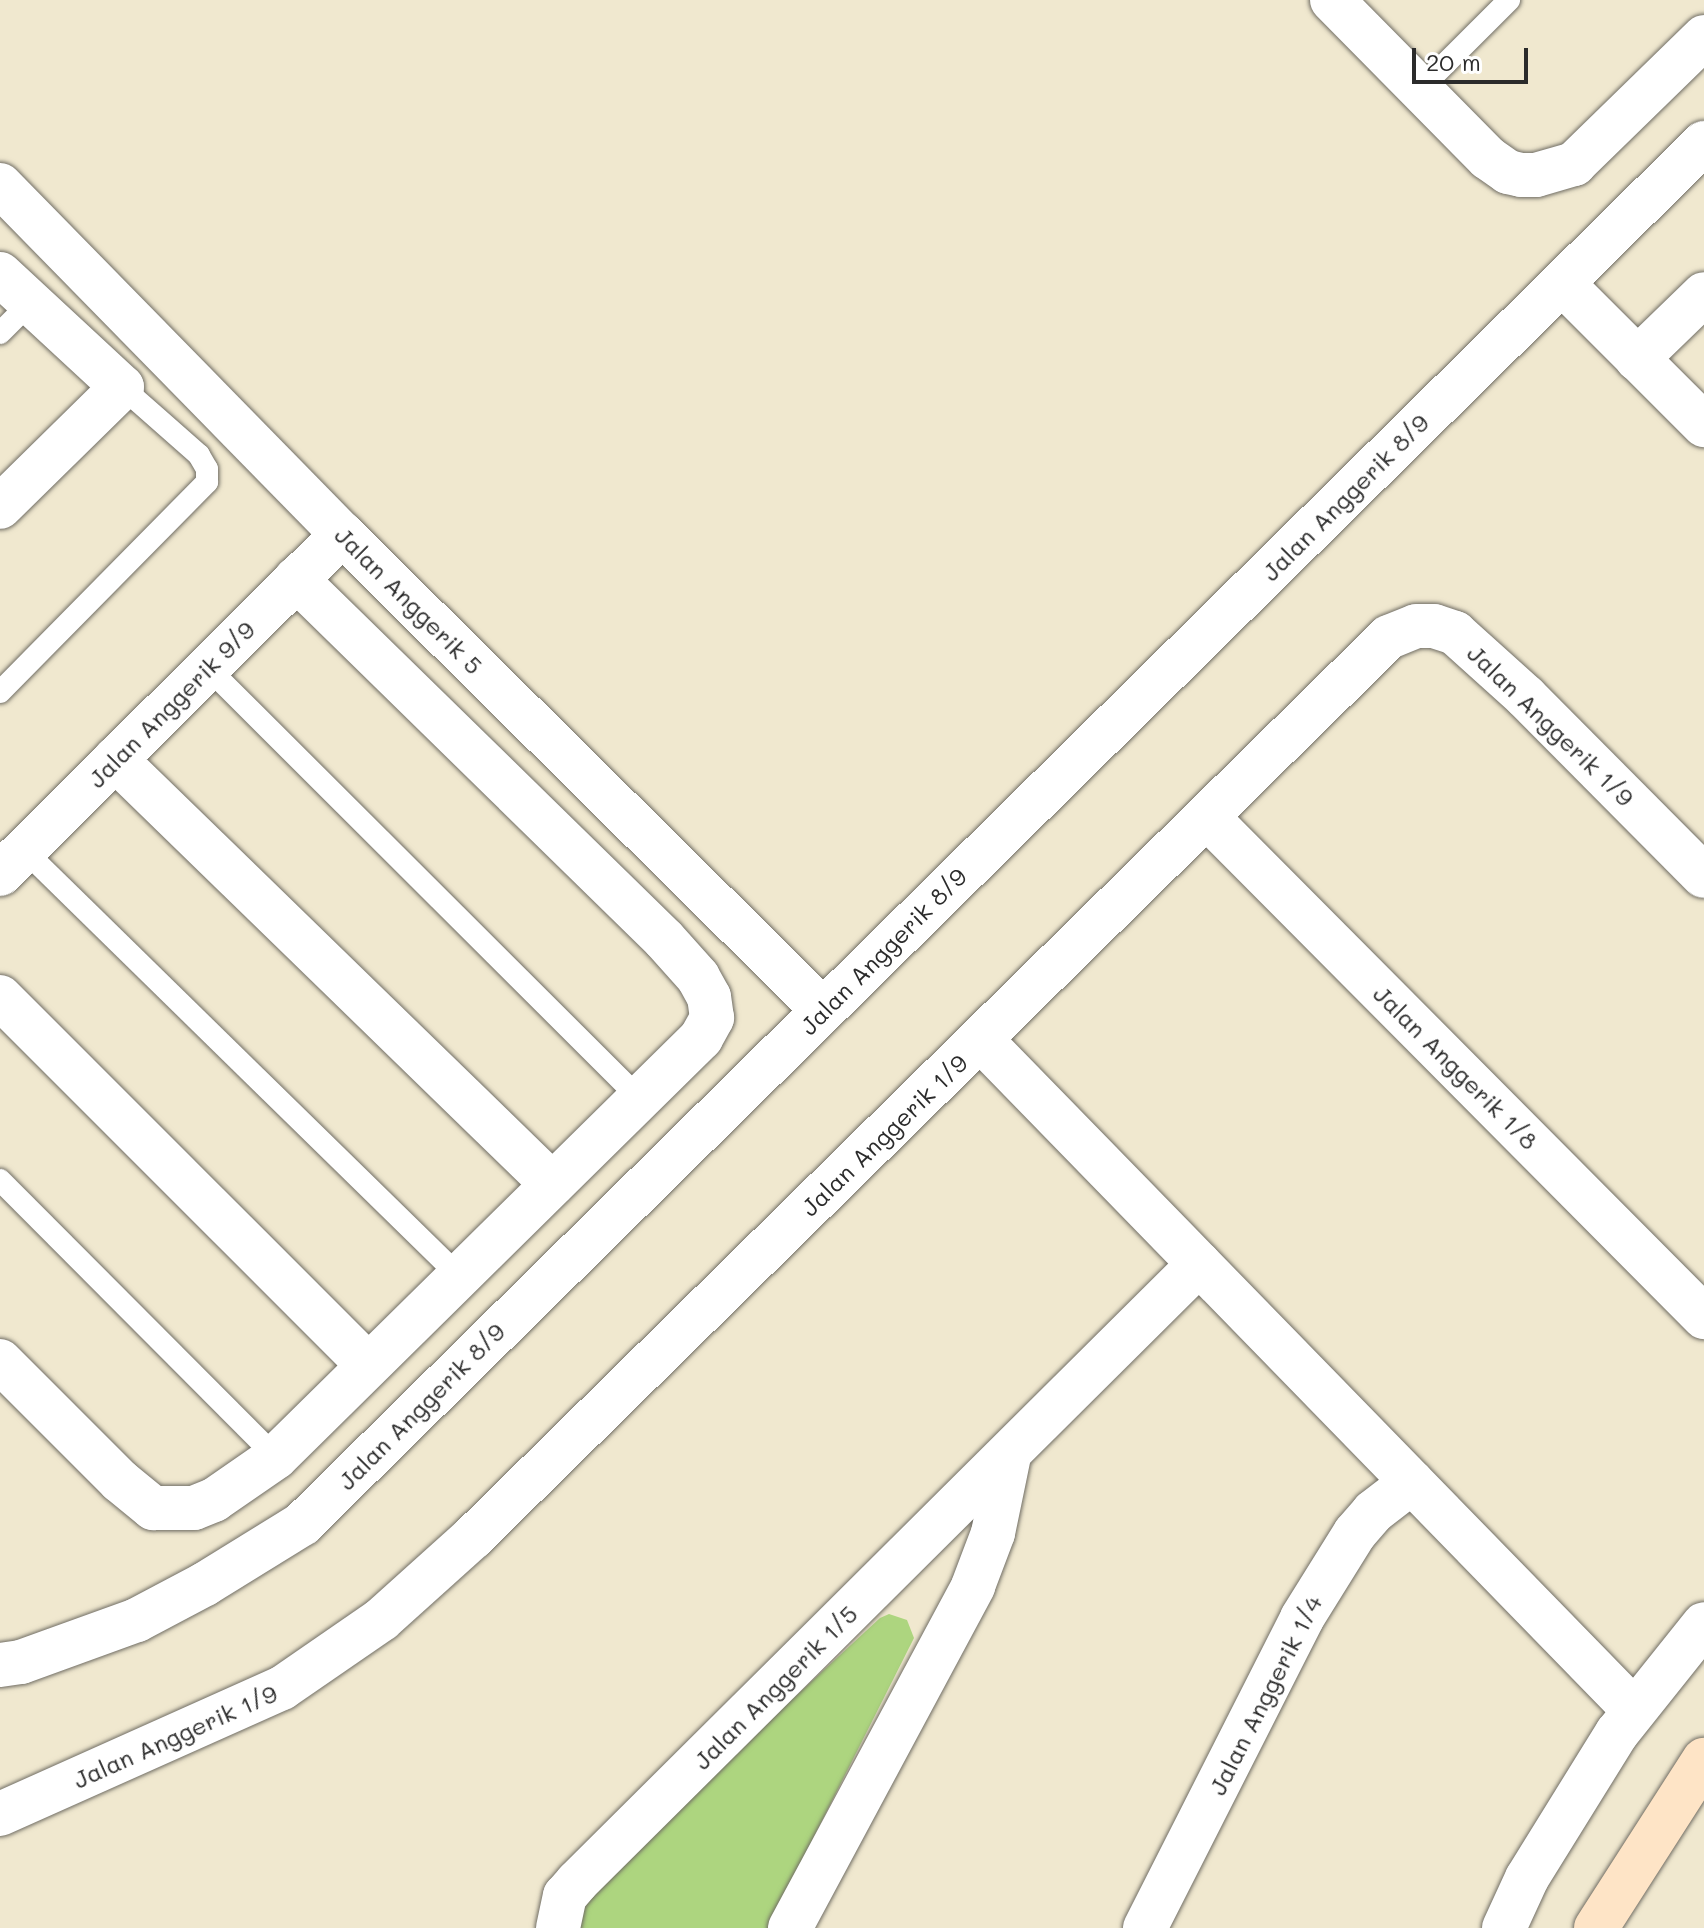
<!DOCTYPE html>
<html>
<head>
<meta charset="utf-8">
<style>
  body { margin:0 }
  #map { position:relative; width:1704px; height:1928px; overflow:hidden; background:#f0e8cf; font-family:Mali,sans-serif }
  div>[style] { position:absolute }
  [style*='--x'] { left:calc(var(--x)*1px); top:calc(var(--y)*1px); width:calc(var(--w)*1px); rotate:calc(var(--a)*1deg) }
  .green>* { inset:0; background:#add57f }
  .roads { filter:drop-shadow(0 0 2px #706d64) drop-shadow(0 0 2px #706d64) }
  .service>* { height:22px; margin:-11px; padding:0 11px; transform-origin:11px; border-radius:11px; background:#fff }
  .minor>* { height:44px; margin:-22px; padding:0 22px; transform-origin:22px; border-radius:22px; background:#fff }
  .secondary>* { height:44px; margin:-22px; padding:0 22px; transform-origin:22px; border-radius:22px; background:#fee4c6 }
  span { translate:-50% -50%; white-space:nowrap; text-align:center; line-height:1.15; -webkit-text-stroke:6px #fff; paint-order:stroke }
  .street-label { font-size:24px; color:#2b2b2b }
  .scale { position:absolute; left:1412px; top:48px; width:116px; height:36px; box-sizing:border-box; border:4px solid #2b2b2b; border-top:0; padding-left:10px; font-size:24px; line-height:28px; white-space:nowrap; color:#2b2b2b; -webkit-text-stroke:6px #fff; paint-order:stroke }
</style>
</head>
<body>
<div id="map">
  <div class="green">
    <div style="clip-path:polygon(889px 1614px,907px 1620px,914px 1638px,768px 1928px,575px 1928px,598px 1879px,880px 1618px)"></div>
  </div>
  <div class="roads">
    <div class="service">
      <div style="--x:1420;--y:89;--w:126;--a:-45"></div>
      <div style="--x:0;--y:333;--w:44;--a:-45"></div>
      <div style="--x:208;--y:668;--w:610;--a:44.93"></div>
      <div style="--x:0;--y:692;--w:295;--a:-45.4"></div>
      <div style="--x:207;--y:482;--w:13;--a:-90"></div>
      <div style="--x:207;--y:469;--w:16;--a:-120"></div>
      <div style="--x:199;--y:455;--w:103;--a:-138.6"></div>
      <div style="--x:24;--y:850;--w:607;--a:44.4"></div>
      <div style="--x:0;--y:1180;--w:391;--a:45.1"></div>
    </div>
    <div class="minor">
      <div style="--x:1332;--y:0;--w:222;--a:45.4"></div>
      <div style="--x:1488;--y:158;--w:24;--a:35"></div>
      <div style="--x:1508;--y:172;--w:13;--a:13"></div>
      <div style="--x:1521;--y:175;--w:15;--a:0"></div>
      <div style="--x:1536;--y:175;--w:40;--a:-16"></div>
      <div style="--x:1574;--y:164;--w:182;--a:-44.3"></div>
      <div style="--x:0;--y:185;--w:489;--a:45.6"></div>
      <div style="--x:342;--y:534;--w:677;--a:44.7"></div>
      <div style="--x:0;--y:274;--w:166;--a:42.8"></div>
      <div style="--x:122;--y:387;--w:171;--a:135.5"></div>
      <div style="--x:1562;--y:283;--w:201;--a:45"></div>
      <div style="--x:1637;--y:359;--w:93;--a:-44.1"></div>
      <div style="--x:115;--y:759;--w:610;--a:44.2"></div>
      <div style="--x:1208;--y:818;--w:704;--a:45.17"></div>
      <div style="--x:0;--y:874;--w:482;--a:-44.8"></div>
      <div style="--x:0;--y:997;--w:520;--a:45"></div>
      <div style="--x:981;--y:1040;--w:936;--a:45.74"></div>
      <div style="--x:0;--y:1361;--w:170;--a:45"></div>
      <div style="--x:120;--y:1481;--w:43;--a:39.3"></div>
      <div style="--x:153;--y:1508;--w:41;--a:0"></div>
      <div style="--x:194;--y:1508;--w:22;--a:-22"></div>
      <div style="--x:214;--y:1500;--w:75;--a:-34.7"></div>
      <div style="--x:276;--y:1457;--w:597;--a:-44.59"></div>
      <div style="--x:701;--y:1038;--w:23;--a:-61"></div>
      <div style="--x:712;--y:1018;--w:21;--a:-98"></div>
      <div style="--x:709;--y:997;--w:23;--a:-119"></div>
      <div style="--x:698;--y:977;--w:51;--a:-131.8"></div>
      <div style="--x:664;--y:939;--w:515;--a:-135.63"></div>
      <div style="--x:0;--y:1665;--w:21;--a:-8"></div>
      <div style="--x:21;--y:1662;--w:123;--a:-19.9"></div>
      <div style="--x:137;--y:1620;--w:77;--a:-27.9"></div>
      <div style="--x:205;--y:1584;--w:114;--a:-31.7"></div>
      <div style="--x:302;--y:1524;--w:1968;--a:-44.57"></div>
      <div style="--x:0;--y:1814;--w:309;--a:-24.1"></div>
      <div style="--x:282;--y:1688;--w:121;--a:-34.6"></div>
      <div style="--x:382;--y:1619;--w:122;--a:-42"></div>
      <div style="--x:473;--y:1537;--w:1284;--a:-44.5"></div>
      <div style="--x:1389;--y:637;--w:29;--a:-22"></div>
      <div style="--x:1416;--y:626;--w:18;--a:0"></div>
      <div style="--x:1434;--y:626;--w:22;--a:18"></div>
      <div style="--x:1455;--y:633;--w:96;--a:42"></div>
      <div style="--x:1526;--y:697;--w:252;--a:45.2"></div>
      <div style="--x:558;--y:1928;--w:33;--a:-78"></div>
      <div style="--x:565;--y:1896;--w:18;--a:-49"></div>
      <div style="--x:577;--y:1882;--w:877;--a:-44.82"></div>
      <div style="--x:790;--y:1928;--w:388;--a:-61.8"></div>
      <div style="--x:973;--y:1586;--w:57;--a:-69.3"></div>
      <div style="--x:993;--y:1533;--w:79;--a:-78.3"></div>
      <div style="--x:1145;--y:1928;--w:347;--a:-63.1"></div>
      <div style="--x:1302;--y:1618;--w:100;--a:-58.1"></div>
      <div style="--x:1355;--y:1533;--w:28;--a:-49"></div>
      <div style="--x:1373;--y:1512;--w:49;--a:-37.6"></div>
      <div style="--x:1504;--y:1928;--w:55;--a:-65.3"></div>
      <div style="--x:1527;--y:1878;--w:171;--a:-58.2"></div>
      <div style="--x:1617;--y:1733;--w:139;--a:-51.4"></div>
    </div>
    <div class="secondary">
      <div style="--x:1596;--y:1928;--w:200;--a:-57.3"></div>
    </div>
  </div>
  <div class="street-label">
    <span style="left:1345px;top:497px;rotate:-45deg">Jalan Anggerik 8/9</span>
    <span style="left:409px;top:600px;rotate:45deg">Jalan Anggerik 5</span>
    <span style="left:171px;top:704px;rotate:-45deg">Jalan Anggerik 9/9</span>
    <span style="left:1551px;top:725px;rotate:44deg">Jalan Anggerik 1/9</span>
    <span style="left:883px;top:951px;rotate:-45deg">Jalan Anggerik 8/9</span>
    <span style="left:1456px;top:1067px;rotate:45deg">Jalan Anggerik 1/8</span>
    <span style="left:884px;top:1135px;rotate:-44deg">Jalan Anggerik 1/9</span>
    <span style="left:421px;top:1406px;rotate:-45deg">Jalan Anggerik 8/9</span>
    <span style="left:775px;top:1687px;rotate:-45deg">Jalan Anggerik 1/5</span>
    <span style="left:1265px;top:1695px;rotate:-63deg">Jalan Anggerik 1/4</span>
    <span style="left:175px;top:1736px;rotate:-24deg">Jalan Anggerik 1/9</span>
  </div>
  <div class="scale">20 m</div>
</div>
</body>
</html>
